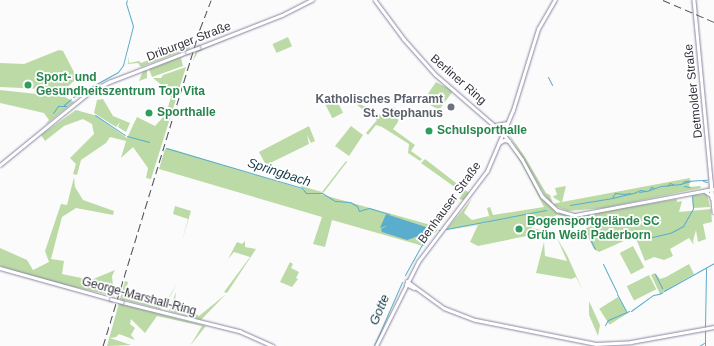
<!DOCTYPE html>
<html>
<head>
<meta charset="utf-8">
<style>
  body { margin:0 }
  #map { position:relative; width:714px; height:346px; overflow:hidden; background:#fbfbfb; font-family:Arial,sans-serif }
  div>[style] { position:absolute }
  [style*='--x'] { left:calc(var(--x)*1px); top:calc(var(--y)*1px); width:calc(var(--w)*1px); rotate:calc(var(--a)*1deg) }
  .green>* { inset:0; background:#bcdaa5; transform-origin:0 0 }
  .water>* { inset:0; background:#5aadcd }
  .stream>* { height:1px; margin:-0.5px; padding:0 0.5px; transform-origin:0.5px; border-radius:0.5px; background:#5aadcd }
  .roads { filter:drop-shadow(0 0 1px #8884a1) drop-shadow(0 0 1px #8884a1) }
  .secondary>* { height:2.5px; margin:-1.25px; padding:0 1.25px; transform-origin:1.25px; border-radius:1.25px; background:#fff }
  .rail>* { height:1px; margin-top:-0.5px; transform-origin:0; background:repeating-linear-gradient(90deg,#52525c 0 8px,transparent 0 12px) }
  .bridges { filter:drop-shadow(0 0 1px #8884a1) drop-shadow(0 0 1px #8884a1) }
  .secondary-bridge>* { height:2.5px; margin:-1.25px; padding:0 1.25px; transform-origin:1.25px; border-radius:1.25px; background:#fff }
  .dots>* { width:11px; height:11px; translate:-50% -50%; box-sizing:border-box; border:2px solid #fff; border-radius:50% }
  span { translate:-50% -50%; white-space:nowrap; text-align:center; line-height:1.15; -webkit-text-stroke:3.5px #fff; paint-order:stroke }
  .street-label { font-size:12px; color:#33323e }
  .leisure-label { font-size:12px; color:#27864d; font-weight:700 }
  .left { translate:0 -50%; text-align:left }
  .worship-label { font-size:12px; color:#5b616d; font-weight:700 }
  .right { translate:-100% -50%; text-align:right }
  .water-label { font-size:13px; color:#143a48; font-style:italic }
</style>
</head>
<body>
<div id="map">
  <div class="green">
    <div style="clip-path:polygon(274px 20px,209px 47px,198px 52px,193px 61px,196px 50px)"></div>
    <div style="left:288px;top:37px;width:10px;height:17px;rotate:66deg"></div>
    <div style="clip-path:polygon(186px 45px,190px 48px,141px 67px,138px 63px,128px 64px,129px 56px,129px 63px,139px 61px,141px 63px)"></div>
    <div style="clip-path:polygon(59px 50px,63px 51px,75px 74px,74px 81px,64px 90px,0 87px,0 63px,24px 64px)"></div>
    <div style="clip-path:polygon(188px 54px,181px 58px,183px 66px,152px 77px,149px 69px,147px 70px,147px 78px,139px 81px,143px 71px)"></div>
    <div style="clip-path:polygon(186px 67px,151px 179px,146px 178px,148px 168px,133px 147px,121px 158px,126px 141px,110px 137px,106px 143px,81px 160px,77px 175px,73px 174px,76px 164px,70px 158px,94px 134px,92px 124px,83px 119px,64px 126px,45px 141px,41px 135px,76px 110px,94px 115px,127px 138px,137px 117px,155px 126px,166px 114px,171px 97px,164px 87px,153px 78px,161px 78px,163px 75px)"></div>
    <div style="clip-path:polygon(436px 82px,453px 91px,439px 110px,423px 101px)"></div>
    <div style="clip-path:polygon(0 90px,65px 97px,74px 102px,45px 125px,49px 120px,44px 113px,0 103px)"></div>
    <div style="left:334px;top:95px;width:20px;height:12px;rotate:63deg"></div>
    <div style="clip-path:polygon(103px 99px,113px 116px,130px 123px,126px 132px,118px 127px,120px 122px,116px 127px,94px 113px,97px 100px)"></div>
    <div style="clip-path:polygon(358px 103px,387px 118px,394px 107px,399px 111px,398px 122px,393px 129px,415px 145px,411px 151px,422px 159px,420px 161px,408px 153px,409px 144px,382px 127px,376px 125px,368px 135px,366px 133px,377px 120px,357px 105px)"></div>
    <div style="clip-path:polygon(309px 126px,315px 141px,311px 143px,307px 135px,309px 144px,266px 165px,259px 152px)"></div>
    <div style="clip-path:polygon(351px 126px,363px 135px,349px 156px,335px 146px)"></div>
    <div style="clip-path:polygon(509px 135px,513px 140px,525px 157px,546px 193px,550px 195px,553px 204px,561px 202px,554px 198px,553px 196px,557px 195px,555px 188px,566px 186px,562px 202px,690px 178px,689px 187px,700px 186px,701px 188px,604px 208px,568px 211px,555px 206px,547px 199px)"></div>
    <div style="clip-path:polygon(507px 141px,524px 165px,542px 199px,558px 212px,575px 216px,677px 199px,677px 202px,682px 201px,679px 212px,711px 209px,712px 222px,703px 224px,706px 239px,698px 242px,696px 230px,693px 241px,694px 245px,689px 238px,670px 249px,673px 256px,664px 260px,654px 257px,645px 261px,635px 236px,599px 252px,594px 249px,584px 229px,589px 227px,587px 221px,591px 219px,587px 216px,575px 218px,557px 215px,549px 219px,547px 224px,533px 223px,532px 228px,541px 230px,541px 233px,478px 246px,470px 242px,478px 225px,445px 231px,491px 222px,446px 230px,472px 199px,464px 213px,472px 220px,489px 216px,486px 208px,490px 219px,487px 208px,490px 207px,493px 215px,544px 207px,523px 166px)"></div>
    <div style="clip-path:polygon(evenodd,168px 148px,305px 190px,301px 187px,304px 182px,308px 188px,322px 192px,346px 161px,347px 162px,324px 192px,320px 194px,438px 227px,437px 231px,428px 237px,423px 246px,332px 220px,325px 247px,313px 244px,322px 217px,159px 169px,165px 149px,168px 148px,386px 214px,433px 233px,422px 246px,419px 236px,409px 239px,382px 231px,387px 226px,382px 227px,386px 214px)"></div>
    <div style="clip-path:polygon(425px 159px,469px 193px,463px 200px,459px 199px,463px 193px,421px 163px)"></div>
    <div style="clip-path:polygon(74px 177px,75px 187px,83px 200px,114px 211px,113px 215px,76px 208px,62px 217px,51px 259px,64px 261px,62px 274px,91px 280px,115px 270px,112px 276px,114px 296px,39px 279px,0 266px,0 248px,27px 260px,33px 270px,49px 262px,45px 251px,61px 204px,67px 205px)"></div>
    <div style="clip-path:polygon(707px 194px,710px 207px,693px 208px,692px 195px)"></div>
    <div style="clip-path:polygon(175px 206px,191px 211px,182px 241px,188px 219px,173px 214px)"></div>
    <div style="clip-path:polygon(557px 238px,567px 255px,583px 291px,576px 277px,571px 279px,536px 273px,544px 242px,545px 256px,567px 261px)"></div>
    <div style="clip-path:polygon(245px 241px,245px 247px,256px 249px,227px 293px,224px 292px,250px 257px,234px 252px,228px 259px,237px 242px,242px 244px)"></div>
    <div style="left:633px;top:246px;width:24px;height:15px;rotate:62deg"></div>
    <div style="clip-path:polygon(290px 262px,293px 264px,291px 268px,299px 272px,296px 278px,298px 279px,292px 287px,280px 282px)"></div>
    <div style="clip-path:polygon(689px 264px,694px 274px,660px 294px,651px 275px,655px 273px,660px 279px,666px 277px)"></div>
    <div style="left:649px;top:275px;width:16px;height:25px;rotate:63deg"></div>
    <div style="clip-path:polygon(125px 281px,128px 282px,124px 296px,162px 308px,177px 284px,164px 307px,160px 309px,120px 299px)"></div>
    <div style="clip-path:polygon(176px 292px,175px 301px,199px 316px,226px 294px,201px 320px,169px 311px)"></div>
    <div style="left:618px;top:297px;width:19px;height:22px;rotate:58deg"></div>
    <div style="clip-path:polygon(589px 301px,600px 325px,597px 341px,598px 336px,589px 315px)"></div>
    <div style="clip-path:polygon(119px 303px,164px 315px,206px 326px,190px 346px,202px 326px,157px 316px,145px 333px,131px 319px,130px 324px,135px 328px,131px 335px,135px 340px,119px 334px,116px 337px,110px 338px,131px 345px,107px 346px)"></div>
  </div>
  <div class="water">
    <div style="clip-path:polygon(386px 214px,435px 230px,435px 232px,428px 237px,423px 246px,419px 236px,407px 240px,382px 232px,381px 229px,387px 226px,380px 228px)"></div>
  </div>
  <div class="stream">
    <div style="--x:548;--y:77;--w:9;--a:63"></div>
    <div style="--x:73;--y:97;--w:51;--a:-29.1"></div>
    <div style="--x:118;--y:72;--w:9;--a:-54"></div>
    <div style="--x:123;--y:65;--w:40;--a:-75.6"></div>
    <div style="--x:133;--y:26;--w:24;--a:-107"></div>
    <div style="--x:126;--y:3;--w:3;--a:-72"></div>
    <div style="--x:64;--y:105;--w:9;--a:-41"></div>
    <div style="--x:53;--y:113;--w:9;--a:-54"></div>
    <div style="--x:58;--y:106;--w:8;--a:0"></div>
    <div style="--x:95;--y:115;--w:36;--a:34"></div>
    <div style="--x:127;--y:136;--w:23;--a:15"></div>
    <div style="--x:166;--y:148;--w:142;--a:16.4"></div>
    <div style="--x:302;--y:188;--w:6;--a:51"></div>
    <div style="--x:306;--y:193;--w:16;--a:0"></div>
    <div style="--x:322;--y:193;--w:15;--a:32"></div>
    <div style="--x:335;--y:201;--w:15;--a:4"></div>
    <div style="--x:350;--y:202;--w:8;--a:30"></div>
    <div style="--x:357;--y:206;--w:5;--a:68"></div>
    <div style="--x:359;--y:211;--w:10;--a:-17"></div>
    <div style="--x:369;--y:208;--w:21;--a:17"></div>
    <div style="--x:703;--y:181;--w:4;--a:14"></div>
    <div style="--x:684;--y:183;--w:7;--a:-16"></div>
    <div style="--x:667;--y:186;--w:4;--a:-45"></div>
    <div style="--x:670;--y:183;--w:4;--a:27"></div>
    <div style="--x:684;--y:186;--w:6;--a:9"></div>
    <div style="--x:649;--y:190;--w:4;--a:-56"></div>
    <div style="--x:651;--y:187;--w:3;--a:18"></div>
    <div style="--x:639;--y:192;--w:6;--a:-9"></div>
    <div style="--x:624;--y:194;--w:6;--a:-9"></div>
    <div style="--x:692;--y:196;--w:12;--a:85"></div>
    <div style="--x:612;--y:198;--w:23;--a:-13"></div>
    <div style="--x:634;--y:193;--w:7;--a:-27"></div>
    <div style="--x:640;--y:190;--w:7;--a:8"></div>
    <div style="--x:647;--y:191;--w:15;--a:-20"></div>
    <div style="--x:661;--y:186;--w:20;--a:-6"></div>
    <div style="--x:681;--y:184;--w:5;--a:-37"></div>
    <div style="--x:685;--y:181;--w:22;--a:-3"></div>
    <div style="--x:570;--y:205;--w:43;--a:-9.5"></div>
    <div style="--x:612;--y:198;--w:6;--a:-59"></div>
    <div style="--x:615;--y:193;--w:9;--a:6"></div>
    <div style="--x:446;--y:229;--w:102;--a:-10.8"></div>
    <div style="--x:439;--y:230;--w:1;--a:0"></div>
    <div style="--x:598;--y:235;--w:30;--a:-4"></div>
    <div style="--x:628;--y:233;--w:24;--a:9"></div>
    <div style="--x:652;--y:237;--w:18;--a:-13"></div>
    <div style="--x:670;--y:233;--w:15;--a:-28"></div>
    <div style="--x:683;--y:226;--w:20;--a:-60"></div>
    <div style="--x:591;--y:241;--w:9;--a:63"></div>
    <div style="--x:603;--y:264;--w:32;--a:64"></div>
    <div style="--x:655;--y:274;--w:16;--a:63"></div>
    <div style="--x:405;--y:275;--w:35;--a:-61"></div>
    <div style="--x:664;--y:291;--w:57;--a:-29.2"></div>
    <div style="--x:617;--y:294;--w:19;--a:62"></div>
    <div style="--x:659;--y:294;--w:4;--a:-27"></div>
    <div style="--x:631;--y:311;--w:27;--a:-36"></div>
    <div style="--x:653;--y:295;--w:6;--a:-9"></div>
    <div style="--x:605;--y:325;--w:6;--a:-59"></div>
    <div style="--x:608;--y:320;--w:23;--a:-23"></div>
    <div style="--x:705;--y:327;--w:59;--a:-89"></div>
    <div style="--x:374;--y:346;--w:70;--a:-66.4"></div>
    <div style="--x:699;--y:346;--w:6;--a:-31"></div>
    <div style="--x:705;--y:346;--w:15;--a:-90"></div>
  </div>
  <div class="roads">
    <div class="secondary">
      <div style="--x:375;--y:0;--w:49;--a:53.4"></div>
      <div style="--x:404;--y:39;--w:48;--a:48.4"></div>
      <div style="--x:436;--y:75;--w:89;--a:40.9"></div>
      <div style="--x:503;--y:133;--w:32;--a:54"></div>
      <div style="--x:522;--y:159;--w:42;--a:61.6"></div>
      <div style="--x:542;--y:196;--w:21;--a:43"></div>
      <div style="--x:557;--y:210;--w:19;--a:16"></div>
      <div style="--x:575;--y:215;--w:140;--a:-10.7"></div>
      <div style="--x:694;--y:0;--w:213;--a:84.6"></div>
      <div style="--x:198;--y:48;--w:90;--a:-21.4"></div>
      <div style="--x:282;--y:15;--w:34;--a:-27"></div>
      <div style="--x:496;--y:125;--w:11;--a:-10"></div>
      <div style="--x:499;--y:143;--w:6;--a:-31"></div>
      <div style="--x:504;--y:140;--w:5;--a:11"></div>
      <div style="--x:0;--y:165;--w:112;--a:-39.2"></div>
      <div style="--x:87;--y:94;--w:25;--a:-29"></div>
      <div style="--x:109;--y:82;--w:84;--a:-21"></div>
      <div style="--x:711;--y:181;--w:17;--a:87"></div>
      <div style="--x:705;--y:191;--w:7;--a:34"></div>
      <div style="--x:0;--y:268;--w:115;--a:15.6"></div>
      <div style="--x:407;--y:281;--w:46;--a:36.1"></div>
      <div style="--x:444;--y:308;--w:34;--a:21"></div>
      <div style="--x:476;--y:320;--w:122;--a:11.3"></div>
      <div style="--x:596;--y:344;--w:35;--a:-3"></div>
      <div style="--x:631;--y:342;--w:84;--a:-10.2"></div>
      <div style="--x:406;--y:284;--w:9;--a:27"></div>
      <div style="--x:122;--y:302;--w:121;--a:13.9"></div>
      <div style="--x:239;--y:331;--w:37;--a:24"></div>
      <div style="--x:376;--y:346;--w:94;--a:-63.4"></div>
      <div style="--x:418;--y:262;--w:114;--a:-52.8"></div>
      <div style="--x:487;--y:171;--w:66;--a:-66.9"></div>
      <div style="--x:513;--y:110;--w:85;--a:-72.8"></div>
      <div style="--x:538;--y:29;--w:34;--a:-60"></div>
    </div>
  </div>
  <div class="rail">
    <div style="--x:663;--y:0;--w:56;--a:23.3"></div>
    <div style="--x:103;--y:346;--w:332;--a:-73"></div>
    <div style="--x:200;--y:29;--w:31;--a:-69"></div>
  </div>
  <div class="bridges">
    <div class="secondary-bridge">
      <div style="--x:187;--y:52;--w:12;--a:-20"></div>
      <div style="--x:111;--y:299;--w:11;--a:15"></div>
    </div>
  </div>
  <div class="dots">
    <div style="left:28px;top:85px;background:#2e9e5b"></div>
    <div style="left:451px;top:107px;background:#6b7280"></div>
    <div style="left:149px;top:113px;background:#2e9e5b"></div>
    <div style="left:429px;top:131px;background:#2e9e5b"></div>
    <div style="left:519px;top:229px;background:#2e9e5b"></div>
  </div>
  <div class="street-label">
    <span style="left:189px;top:42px;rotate:-21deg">Driburger Straße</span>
    <span style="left:458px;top:80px;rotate:41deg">Berliner Ring</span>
    <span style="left:694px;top:91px;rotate:-96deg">Detmolder Straße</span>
    <span style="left:450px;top:203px;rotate:-54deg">Benhauser Straße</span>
    <span style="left:139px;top:297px;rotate:15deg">George-Marshall-Ring</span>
  </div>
  <div class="leisure-label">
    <span class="left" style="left:36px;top:85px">Sport- und<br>Gesundheitszentrum Top Vita</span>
    <span class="left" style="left:157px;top:113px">Sporthalle</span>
    <span class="left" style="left:437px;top:131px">Schulsporthalle</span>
    <span class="left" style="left:527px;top:229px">Bogensportgelände SC<br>Grün Weiß Paderborn</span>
  </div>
  <div class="worship-label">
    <span class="right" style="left:443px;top:107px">Katholisches Pfarramt<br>St. Stephanus</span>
  </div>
  <div class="water-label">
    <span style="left:279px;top:173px;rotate:18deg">Springbach</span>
    <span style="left:380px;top:310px;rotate:-67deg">Gotte</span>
  </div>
</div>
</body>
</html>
